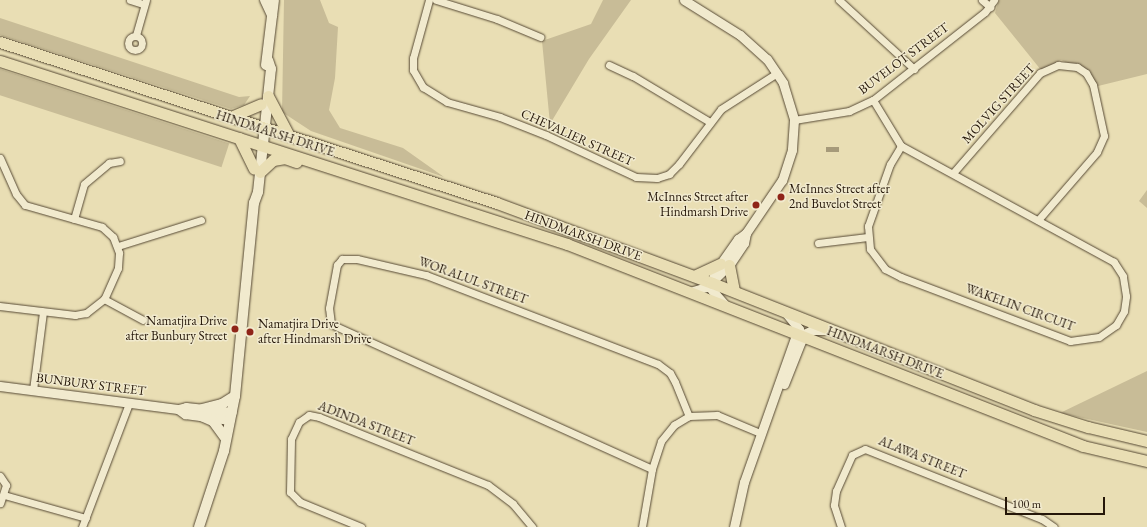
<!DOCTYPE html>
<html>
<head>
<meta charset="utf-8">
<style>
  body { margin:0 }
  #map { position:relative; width:1147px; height:527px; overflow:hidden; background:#e9deb4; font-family:"EB Garamond",serif }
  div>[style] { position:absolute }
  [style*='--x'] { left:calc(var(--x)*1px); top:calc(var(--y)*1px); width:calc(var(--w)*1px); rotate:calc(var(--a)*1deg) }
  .green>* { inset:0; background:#c8bc97; transform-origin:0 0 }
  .water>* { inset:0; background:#a69a7a; transform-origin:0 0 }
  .roads { filter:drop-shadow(0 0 1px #564934) drop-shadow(0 0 1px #564934) }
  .minor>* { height:7px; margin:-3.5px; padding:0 3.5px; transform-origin:3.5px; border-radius:3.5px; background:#f1eace }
  .minor>.ring { margin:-3.5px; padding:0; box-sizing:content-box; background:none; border:7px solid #f1eace; border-radius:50% }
  .tertiary>* { height:9px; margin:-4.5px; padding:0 4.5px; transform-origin:4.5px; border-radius:4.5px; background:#f1eace }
  .secondary>* { height:10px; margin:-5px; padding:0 5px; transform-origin:5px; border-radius:5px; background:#f1eace }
  .primary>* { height:11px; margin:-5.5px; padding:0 5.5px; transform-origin:5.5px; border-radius:5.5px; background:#e9deb4 }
  .dots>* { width:11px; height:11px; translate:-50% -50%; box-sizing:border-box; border:2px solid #f1eace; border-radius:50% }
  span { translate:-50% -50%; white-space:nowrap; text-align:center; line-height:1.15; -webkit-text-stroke:3px #f1eace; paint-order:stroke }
  .street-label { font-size:13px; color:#251709 }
  .poi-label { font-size:13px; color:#251709 }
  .left { translate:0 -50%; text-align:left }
  .right { translate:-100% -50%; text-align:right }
  .scale { position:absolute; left:1005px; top:497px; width:100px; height:18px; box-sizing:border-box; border:2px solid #251709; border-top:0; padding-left:5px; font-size:12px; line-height:14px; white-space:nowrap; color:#251709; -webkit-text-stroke:3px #f1eace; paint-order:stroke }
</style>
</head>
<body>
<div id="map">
  <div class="green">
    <div style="clip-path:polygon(284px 0,320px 0,329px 23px,338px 27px,335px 78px,329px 110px,340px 128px,403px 148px,444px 177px,311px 131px,282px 112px)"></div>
    <div style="clip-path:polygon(603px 0,631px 0,589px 59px,550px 124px,542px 41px,591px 24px)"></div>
    <div style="clip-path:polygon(999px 0,1147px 0,1147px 74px,1094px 87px,1079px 68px,1061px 60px,1041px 70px,995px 13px)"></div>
    <div style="clip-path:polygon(0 18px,239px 97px,250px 96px,244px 105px,231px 109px,0 35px)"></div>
    <div style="left:0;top:69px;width:241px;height:25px;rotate:18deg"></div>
    <div style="clip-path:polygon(1147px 190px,1147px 208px,1139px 201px)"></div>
    <div style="clip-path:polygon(1147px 371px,1147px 432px,1060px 413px)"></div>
  </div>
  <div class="water">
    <div style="left:839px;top:147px;width:5px;height:13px;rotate:90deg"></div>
  </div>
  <div class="roads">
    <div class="minor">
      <div style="--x:130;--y:0;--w:14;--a:17"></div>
      <div style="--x:429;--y:0;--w:60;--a:105.4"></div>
      <div style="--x:413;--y:58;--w:12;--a:90"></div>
      <div style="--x:413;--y:70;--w:20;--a:60"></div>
      <div style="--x:423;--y:87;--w:28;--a:32"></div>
      <div style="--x:447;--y:102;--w:55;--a:15.8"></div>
      <div style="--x:500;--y:117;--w:49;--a:21.4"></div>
      <div style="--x:546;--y:135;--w:99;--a:25"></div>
      <div style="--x:636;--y:177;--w:21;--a:3"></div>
      <div style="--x:657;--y:178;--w:13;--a:-18"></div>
      <div style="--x:669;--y:174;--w:14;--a:-45"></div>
      <div style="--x:679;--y:164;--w:69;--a:-52.6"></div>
      <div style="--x:721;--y:109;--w:67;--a:-32.7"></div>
      <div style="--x:436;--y:0;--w:64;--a:17.3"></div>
      <div style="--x:497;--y:19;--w:47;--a:22.7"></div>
      <div style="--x:839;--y:0;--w:102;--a:42.6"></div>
      <div style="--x:982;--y:0;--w:11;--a:41"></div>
      <div style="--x:136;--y:35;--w:36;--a:-74"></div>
      <div class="ring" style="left:128px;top:36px;width:7px;height:7px"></div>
      <div style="--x:609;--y:65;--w:26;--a:25"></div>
      <div style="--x:633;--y:76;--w:90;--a:30.9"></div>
      <div style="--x:873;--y:100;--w:54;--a:58.7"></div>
      <div style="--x:901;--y:146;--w:21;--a:121"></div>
      <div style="--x:890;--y:164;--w:66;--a:109.5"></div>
      <div style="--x:868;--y:226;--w:23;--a:85"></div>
      <div style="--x:870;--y:249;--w:25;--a:53"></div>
      <div style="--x:885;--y:269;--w:18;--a:27"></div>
      <div style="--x:901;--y:277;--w:181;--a:20.7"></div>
      <div style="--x:1070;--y:341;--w:29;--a:-8"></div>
      <div style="--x:1099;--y:337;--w:21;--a:-35"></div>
      <div style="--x:1116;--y:325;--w:16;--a:-60"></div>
      <div style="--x:1124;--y:311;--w:15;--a:-82"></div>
      <div style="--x:1126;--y:296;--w:20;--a:-99"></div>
      <div style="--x:1123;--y:276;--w:17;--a:-123"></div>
      <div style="--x:1114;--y:262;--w:243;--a:-151.4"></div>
      <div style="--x:794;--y:120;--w:56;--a:-9.3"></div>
      <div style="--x:849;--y:111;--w:26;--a:-25"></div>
      <div style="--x:873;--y:100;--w:142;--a:-38.2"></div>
      <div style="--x:985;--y:12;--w:15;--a:-53"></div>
      <div style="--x:0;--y:158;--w:39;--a:66"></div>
      <div style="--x:16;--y:194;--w:14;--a:51"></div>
      <div style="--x:25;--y:205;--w:80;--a:15.9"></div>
      <div style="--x:102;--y:227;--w:15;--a:42"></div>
      <div style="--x:113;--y:237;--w:17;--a:69"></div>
      <div style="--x:119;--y:253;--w:15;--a:94"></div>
      <div style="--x:118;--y:268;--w:34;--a:114"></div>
      <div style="--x:104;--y:299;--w:23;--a:142"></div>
      <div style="--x:86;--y:313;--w:11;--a:170"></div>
      <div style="--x:75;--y:315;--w:76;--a:-173.2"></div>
      <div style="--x:953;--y:173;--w:133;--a:-49"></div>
      <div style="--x:1040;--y:73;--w:20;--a:-24"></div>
      <div style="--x:1058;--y:65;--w:19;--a:6"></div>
      <div style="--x:1077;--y:67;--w:11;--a:34"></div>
      <div style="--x:1086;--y:73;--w:14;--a:60"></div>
      <div style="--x:1093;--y:85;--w:52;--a:77.8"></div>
      <div style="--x:1104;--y:136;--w:17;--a:114"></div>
      <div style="--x:1097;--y:152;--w:90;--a:130.9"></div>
      <div style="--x:74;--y:219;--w:36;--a:-74"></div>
      <div style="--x:84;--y:184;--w:33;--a:-40"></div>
      <div style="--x:109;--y:163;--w:11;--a:-10"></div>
      <div style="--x:818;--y:243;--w:50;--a:-6.8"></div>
      <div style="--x:118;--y:246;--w:87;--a:-17.4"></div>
      <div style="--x:104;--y:299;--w:44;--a:28.3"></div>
      <div style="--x:33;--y:390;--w:79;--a:-82.7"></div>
      <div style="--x:652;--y:469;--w:352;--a:-155.7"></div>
      <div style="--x:331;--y:324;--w:16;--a:-97"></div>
      <div style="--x:329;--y:308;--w:44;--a:-79.5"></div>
      <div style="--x:337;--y:265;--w:8;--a:-50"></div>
      <div style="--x:342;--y:259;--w:15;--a:0"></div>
      <div style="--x:357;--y:259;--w:71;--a:13.1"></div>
      <div style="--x:426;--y:275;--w:248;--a:21"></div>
      <div style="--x:658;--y:364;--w:15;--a:37"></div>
      <div style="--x:670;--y:373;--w:10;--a:61"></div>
      <div style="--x:675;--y:382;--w:37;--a:68"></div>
      <div style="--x:0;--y:476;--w:11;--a:56"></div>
      <div style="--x:6;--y:485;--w:19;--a:108"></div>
      <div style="--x:4;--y:495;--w:85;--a:15.7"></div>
      <div style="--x:82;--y:527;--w:133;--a:-69.2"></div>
      <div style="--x:361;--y:527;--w:66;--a:-157.7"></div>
      <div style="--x:300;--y:502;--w:14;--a:-135"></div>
      <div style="--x:290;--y:492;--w:53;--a:-88.9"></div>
      <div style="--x:291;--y:439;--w:19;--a:-65"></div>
      <div style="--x:299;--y:422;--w:12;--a:-35"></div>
      <div style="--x:309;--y:415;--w:10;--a:11"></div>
      <div style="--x:319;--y:417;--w:182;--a:21.9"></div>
      <div style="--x:488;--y:485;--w:31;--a:37"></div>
      <div style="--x:513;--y:504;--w:30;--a:50"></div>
      <div style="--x:642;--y:527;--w:59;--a:-80.2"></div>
      <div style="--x:652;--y:469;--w:29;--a:-72"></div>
      <div style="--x:661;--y:441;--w:21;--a:-51"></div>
      <div style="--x:674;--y:425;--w:17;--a:-31"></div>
      <div style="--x:689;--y:416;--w:28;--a:-2"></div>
      <div style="--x:717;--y:415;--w:47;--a:22.7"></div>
      <div style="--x:841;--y:527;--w:23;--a:-108"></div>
      <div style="--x:834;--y:505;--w:14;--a:-82"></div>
      <div style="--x:836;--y:491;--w:39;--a:-66"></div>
      <div style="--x:852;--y:455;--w:14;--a:-25"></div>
      <div style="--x:865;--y:449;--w:190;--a:21.6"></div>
      <div style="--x:1042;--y:519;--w:14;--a:34"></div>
    </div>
    <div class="tertiary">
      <div style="--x:684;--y:0;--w:66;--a:32"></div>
      <div style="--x:740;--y:35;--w:36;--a:42"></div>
      <div style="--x:767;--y:59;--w:29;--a:56"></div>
      <div style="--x:783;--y:83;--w:39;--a:73"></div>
      <div style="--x:794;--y:120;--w:30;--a:94"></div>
      <div style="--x:792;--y:150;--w:32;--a:108"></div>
      <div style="--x:782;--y:180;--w:64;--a:124.2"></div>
      <div style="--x:746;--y:233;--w:10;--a:101"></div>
      <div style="--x:744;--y:243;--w:27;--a:124"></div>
      <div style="--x:729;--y:265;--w:32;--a:136"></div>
      <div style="--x:706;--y:287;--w:17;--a:163"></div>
      <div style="--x:725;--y:305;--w:20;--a:-131"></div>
      <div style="--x:712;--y:290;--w:17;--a:-83"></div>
      <div style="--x:714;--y:273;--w:42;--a:-54.8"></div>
      <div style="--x:738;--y:239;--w:10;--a:-37"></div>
      <div style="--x:784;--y:384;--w:46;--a:-68.4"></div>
      <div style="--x:801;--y:341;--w:12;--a:-99"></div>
      <div style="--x:799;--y:329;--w:21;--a:-129"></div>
      <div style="--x:0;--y:386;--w:179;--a:7.4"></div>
      <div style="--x:178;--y:409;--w:8;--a:-14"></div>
      <div style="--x:186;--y:407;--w:46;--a:6.2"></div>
      <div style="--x:178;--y:409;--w:9;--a:36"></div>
      <div style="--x:185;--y:414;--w:45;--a:7.6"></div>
      <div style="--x:734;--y:527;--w:46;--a:-77.5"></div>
      <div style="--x:744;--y:482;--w:153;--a:-70.5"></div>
      <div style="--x:795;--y:338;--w:19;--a:-25"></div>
      <div style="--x:812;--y:330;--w:16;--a:0"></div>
    </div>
    <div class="secondary">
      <div style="--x:265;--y:0;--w:17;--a:65"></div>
      <div style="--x:266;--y:65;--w:65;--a:-83"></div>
      <div style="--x:202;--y:409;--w:21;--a:-14"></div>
      <div style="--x:222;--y:404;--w:15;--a:-32"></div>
      <div style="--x:201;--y:416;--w:13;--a:23"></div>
      <div style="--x:213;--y:421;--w:22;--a:54"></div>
      <div style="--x:199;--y:527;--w:80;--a:-71.8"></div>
      <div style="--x:224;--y:451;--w:56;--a:-78.7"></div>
      <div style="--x:235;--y:396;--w:194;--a:-84.4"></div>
      <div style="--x:254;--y:203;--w:12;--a:-70"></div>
      <div style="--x:258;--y:192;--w:124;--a:-84"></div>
      <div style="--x:271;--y:69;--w:9;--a:-108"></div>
    </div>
    <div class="primary">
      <div style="--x:0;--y:42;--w:522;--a:17.95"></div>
      <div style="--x:497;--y:203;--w:229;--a:20.4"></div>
      <div style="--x:712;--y:283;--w:346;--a:21.5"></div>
      <div style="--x:1034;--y:410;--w:57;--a:17.5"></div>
      <div style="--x:1088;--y:427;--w:61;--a:13.3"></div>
      <div style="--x:0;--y:61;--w:596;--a:17.89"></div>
      <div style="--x:567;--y:244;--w:554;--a:21.38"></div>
      <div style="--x:1083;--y:446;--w:66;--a:13.2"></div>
      <div style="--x:268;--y:96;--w:43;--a:62.2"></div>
      <div style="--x:233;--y:116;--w:30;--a:-23"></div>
      <div style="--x:239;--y:138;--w:34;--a:64"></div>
      <div style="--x:260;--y:172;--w:18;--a:-43"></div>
      <div style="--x:273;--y:160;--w:12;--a:-9"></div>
      <div style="--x:285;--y:158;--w:12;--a:20"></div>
      <div style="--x:729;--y:265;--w:26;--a:79"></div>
      <div style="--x:694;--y:276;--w:29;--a:-25"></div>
    </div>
  </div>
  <div class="dots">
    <div style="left:781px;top:197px;background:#8f2418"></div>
    <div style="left:756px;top:205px;background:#8f2418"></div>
    <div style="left:235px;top:329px;background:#8f2418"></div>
    <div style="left:250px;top:332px;background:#8f2418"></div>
  </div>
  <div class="street-label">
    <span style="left:904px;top:59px;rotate:-37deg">BUVELOT STREET</span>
    <span style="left:999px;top:104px;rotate:-48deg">MOLVIG STREET</span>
    <span style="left:275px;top:134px;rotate:18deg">HINDMARSH DRIVE</span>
    <span style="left:577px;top:138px;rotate:24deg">CHEVALIER STREET</span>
    <span style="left:583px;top:236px;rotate:20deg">HINDMARSH DRIVE</span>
    <span style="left:473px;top:281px;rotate:20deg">WORALUL STREET</span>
    <span style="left:1020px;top:308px;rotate:20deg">WAKELIN CIRCUIT</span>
    <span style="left:885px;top:353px;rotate:21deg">HINDMARSH DRIVE</span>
    <span style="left:91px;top:385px;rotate:7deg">BUNBURY STREET</span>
    <span style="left:366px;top:424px;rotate:21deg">ADINDA STREET</span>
    <span style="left:922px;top:458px;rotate:22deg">ALAWA STREET</span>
  </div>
  <div class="poi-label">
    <span class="left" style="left:789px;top:197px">McInnes Street after<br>2nd Buvelot Street</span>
    <span class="right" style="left:748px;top:205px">McInnes Street after<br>Hindmarsh Drive</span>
    <span class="right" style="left:227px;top:329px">Namatjira Drive<br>after Bunbury Street</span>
    <span class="left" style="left:258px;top:332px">Namatjira Drive<br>after Hindmarsh Drive</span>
  </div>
  <div class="scale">100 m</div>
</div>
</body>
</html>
